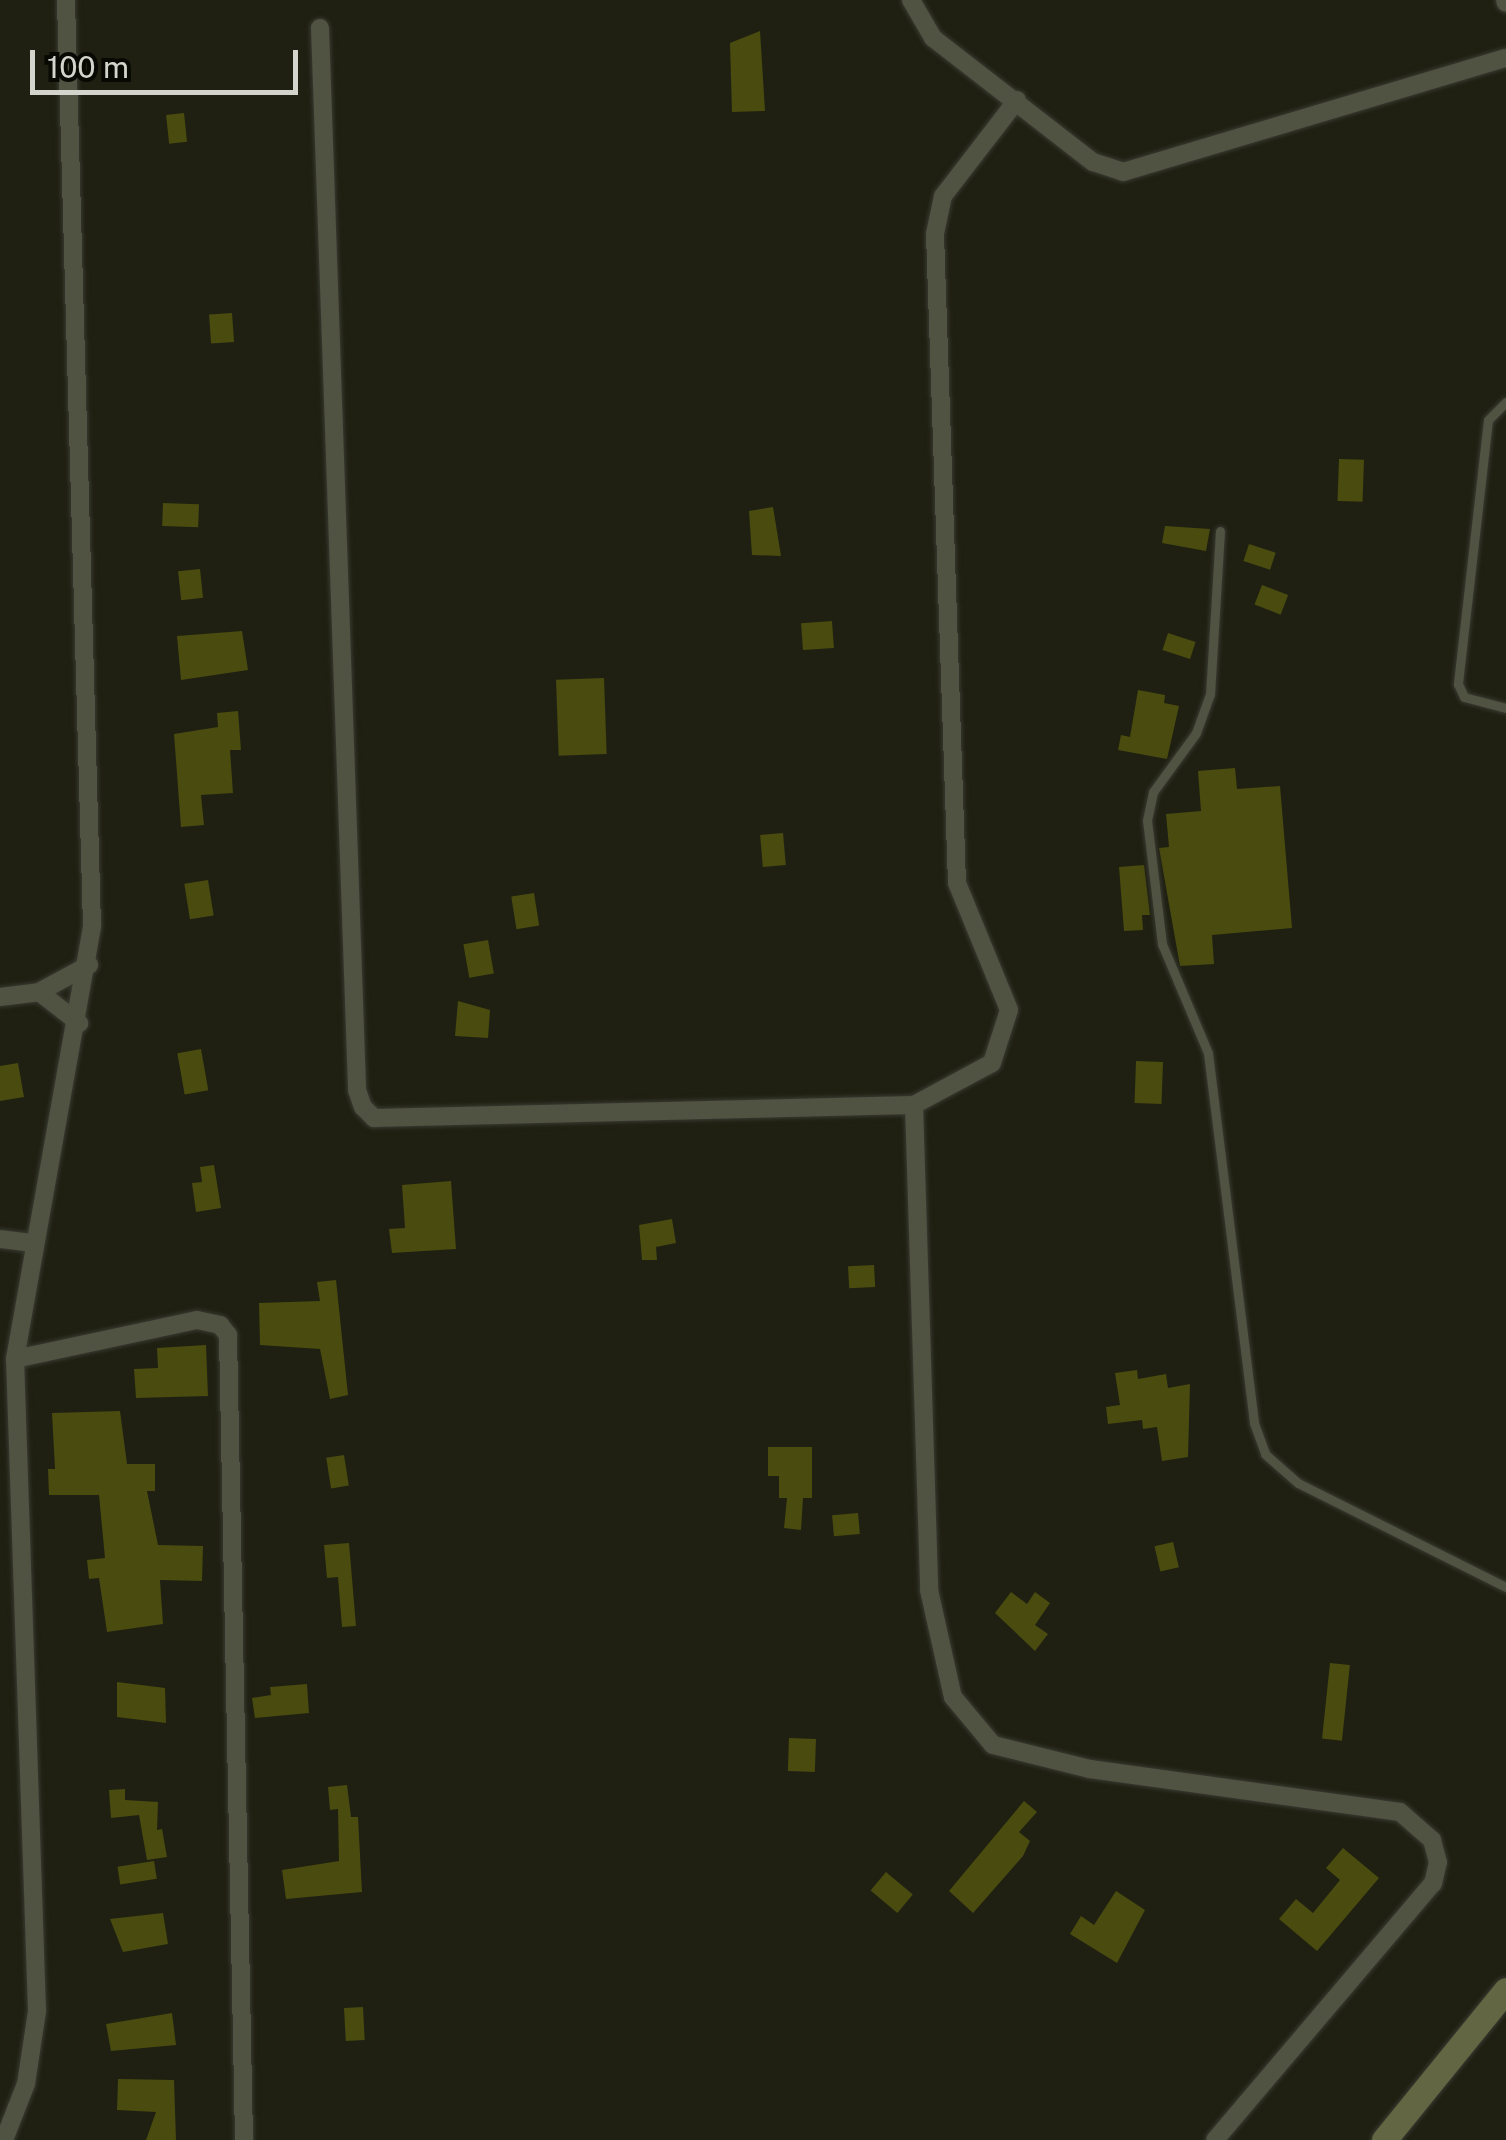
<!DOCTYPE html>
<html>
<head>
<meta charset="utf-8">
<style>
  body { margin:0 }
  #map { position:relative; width:1506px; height:2140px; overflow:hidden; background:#1f2012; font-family:"Public Sans",sans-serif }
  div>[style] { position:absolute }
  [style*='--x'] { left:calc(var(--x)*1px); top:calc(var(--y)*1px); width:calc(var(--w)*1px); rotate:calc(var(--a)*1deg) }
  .building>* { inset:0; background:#494b0f; transform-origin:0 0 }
  .roads { filter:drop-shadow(0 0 2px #393a31) drop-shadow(0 0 2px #393a31) }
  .lane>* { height:9px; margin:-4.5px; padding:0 4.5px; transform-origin:4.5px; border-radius:4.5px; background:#505242 }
  .street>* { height:18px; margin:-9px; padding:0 9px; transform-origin:9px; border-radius:9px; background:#505242 }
  .secondary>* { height:25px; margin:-12.5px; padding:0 12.5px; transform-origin:12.5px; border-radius:12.5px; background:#636643 }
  span { translate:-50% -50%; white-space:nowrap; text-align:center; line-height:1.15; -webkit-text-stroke:9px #090904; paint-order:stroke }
  .scale { position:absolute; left:30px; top:50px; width:268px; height:45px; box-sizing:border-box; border:5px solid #d3d4cb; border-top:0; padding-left:12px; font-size:30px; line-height:35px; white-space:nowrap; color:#d3d4cb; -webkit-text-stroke:8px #090904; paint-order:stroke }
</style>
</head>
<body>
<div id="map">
  <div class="building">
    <div style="clip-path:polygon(760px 31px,765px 111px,732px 112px,730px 43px)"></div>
    <div style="left:184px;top:113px;width:29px;height:18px;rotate:84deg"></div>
    <div style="left:232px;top:313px;width:29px;height:23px;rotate:86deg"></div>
    <div style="left:1339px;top:459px;width:25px;height:42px;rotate:2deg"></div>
    <div style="left:163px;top:503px;width:36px;height:23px;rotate:2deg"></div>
    <div style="clip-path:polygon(773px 507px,781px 556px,752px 555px,749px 511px)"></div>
    <div style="clip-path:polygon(1165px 526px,1210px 529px,1206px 551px,1162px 543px)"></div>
    <div style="left:1249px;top:544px;width:28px;height:18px;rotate:18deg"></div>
    <div style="left:200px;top:569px;width:29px;height:22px;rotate:84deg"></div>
    <div style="left:1262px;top:585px;width:28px;height:21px;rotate:21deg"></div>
    <div style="left:832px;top:621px;width:27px;height:31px;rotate:86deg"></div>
    <div style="clip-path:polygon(242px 631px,248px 670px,181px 680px,177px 636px)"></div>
    <div style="left:1168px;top:633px;width:29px;height:18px;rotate:18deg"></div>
    <div style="left:604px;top:678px;width:76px;height:48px;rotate:88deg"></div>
    <div style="clip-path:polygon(1138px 690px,1165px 695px,1164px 703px,1179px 706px,1167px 759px,1118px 750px,1121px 735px,1130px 737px)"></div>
    <div style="clip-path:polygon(238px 711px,241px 750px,230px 750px,233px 793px,201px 795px,204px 825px,181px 827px,174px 734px,218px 727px,217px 713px)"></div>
    <div style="clip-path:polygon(1235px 768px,1237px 789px,1280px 786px,1292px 928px,1212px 935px,1214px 964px,1180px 966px,1159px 848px,1169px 847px,1166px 814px,1201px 811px,1198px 771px)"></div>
    <div style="left:783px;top:833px;width:32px;height:23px;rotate:85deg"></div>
    <div style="clip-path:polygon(1144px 865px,1150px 915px,1142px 915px,1143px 930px,1124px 931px,1119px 867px)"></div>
    <div style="left:208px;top:880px;width:36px;height:24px;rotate:81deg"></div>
    <div style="left:534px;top:893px;width:33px;height:23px;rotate:81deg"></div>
    <div style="left:488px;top:940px;width:34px;height:25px;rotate:80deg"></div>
    <div style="clip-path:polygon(458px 1001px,490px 1010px,488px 1038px,455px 1036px)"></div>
    <div style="left:201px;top:1049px;width:42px;height:24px;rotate:80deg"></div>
    <div style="left:1136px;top:1061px;width:27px;height:42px;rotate:2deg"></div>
    <div style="clip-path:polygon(18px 1063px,24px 1097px,0 1101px,0 1066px)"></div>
    <div style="clip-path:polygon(214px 1165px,221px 1208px,196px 1212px,192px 1183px,202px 1182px,200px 1167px)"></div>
    <div style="clip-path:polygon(451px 1181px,456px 1249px,392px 1253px,389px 1229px,405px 1228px,402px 1185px)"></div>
    <div style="clip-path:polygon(672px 1219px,676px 1243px,656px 1247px,657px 1260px,642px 1260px,639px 1225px)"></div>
    <div style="left:874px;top:1265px;width:22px;height:26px;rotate:87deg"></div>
    <div style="clip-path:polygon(336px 1280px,348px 1395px,330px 1399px,320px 1349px,260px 1345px,259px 1303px,320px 1301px,317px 1282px)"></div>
    <div style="clip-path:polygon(206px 1345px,208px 1396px,136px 1398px,134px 1369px,158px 1368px,157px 1348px)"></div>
    <div style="clip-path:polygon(1137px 1370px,1138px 1379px,1166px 1374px,1168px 1388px,1190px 1384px,1188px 1457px,1162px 1461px,1157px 1427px,1143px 1429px,1142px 1420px,1108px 1424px,1106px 1407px,1120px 1405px,1115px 1373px)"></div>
    <div style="clip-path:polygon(120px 1411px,127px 1464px,155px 1464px,155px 1491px,147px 1491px,158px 1545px,203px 1546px,202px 1581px,160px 1580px,163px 1624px,107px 1632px,99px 1578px,89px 1579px,87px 1560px,105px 1558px,99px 1495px,49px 1495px,48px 1469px,55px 1469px,52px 1413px)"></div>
    <div style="clip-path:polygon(768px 1447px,812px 1447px,812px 1498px,803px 1498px,801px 1530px,784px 1528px,787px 1498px,779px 1498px,779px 1476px,768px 1476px)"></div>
    <div style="left:344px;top:1455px;width:31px;height:18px;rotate:81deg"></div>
    <div style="left:858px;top:1513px;width:21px;height:26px;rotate:85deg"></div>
    <div style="left:1173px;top:1542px;width:26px;height:19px;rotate:77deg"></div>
    <div style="clip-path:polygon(349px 1543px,356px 1626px,342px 1627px,338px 1577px,327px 1578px,324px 1545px)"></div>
    <div style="clip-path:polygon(1011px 1592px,1027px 1604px,1035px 1592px,1050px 1603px,1035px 1625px,1048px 1634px,1035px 1651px,995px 1613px)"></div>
    <div style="left:1330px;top:1663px;width:20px;height:76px;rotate:6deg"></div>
    <div style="clip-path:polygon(117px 1682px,165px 1688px,166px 1723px,117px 1717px)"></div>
    <div style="clip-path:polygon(307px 1684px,309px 1713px,255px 1718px,252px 1698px,271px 1695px,270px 1687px)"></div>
    <div style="left:789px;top:1738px;width:27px;height:33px;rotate:2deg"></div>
    <div style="clip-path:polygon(347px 1785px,351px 1817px,358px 1817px,362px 1892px,286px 1899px,282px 1870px,339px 1861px,338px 1809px,330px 1810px,328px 1787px)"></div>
    <div style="clip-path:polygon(125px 1789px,125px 1800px,158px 1802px,157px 1830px,162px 1829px,167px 1857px,147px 1860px,139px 1815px,111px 1818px,109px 1790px)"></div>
    <div style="clip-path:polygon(1024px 1801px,1037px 1812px,1019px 1832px,1030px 1841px,1023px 1856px,973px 1913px,949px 1891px)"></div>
    <div style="clip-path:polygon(1343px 1848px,1379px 1878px,1317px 1951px,1279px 1919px,1296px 1899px,1313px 1913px,1340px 1880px,1326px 1868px)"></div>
    <div style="left:154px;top:1861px;width:18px;height:37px;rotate:81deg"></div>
    <div style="left:886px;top:1872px;width:35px;height:24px;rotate:40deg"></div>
    <div style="clip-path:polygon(1116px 1891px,1145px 1910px,1117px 1963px,1070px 1934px,1081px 1916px,1094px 1925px)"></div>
    <div style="clip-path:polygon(163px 1913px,168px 1944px,123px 1952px,110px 1919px)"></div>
    <div style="left:363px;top:2007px;width:33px;height:19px;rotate:87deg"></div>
    <div style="clip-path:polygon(172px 2013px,176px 2045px,111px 2051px,106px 2024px)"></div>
    <div style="clip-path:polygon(118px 2079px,174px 2080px,176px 2140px,146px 2140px,156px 2112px,117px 2110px)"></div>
  </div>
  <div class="roads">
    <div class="lane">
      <div style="--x:1506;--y:402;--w:25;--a:135"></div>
      <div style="--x:1488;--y:420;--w:266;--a:96.5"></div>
      <div style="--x:1458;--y:684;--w:14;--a:65"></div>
      <div style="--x:1464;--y:697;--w:43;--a:14.7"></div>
      <div style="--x:1220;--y:531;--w:163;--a:93.5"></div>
      <div style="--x:1210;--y:694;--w:41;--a:109.7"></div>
      <div style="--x:1196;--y:733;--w:73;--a:126.1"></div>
      <div style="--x:1153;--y:792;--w:29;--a:102"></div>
      <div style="--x:1147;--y:820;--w:125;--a:83.1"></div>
      <div style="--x:1162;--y:944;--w:118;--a:67.1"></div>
      <div style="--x:1208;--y:1053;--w:373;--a:82.9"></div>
      <div style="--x:1254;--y:1423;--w:33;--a:70"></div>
      <div style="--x:1265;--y:1454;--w:44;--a:41.3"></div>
      <div style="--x:1298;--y:1483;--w:233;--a:26.6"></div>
    </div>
    <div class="street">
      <div style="--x:911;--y:0;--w:44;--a:59.9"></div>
      <div style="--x:933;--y:38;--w:202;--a:37.8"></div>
      <div style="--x:1093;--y:162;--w:32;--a:18"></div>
      <div style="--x:1123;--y:172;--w:400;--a:-16.6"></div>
      <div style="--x:1505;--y:0;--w:3;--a:72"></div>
      <div style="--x:320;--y:28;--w:1063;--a:88"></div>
      <div style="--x:357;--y:1090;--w:18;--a:71"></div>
      <div style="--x:363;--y:1107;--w:16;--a:45"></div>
      <div style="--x:374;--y:1118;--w:540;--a:-1.38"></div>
      <div style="--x:1017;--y:100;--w:121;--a:127.6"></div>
      <div style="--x:943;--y:196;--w:39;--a:102"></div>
      <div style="--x:935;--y:234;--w:649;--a:88.06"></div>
      <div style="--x:957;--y:883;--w:137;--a:67.7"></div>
      <div style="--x:1009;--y:1010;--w:56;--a:107.8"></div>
      <div style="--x:992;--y:1063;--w:89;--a:151.7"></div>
      <div style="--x:914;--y:1105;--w:485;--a:88.2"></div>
      <div style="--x:929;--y:1590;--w:110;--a:77.4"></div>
      <div style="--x:953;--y:1697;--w:62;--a:50.2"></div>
      <div style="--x:993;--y:1745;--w:100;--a:13.9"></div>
      <div style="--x:1090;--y:1769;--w:313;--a:7.9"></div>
      <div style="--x:1400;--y:1812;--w:43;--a:41.2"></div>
      <div style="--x:1432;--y:1840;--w:23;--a:75"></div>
      <div style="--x:1438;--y:1862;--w:22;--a:103"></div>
      <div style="--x:1433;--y:1883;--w:337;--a:130.3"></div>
      <div style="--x:39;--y:992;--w:57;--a:-28.4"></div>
      <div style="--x:0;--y:997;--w:39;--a:-7"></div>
      <div style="--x:39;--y:992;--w:51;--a:37.8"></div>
      <div style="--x:0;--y:1239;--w:33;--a:7"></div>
      <div style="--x:15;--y:1359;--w:186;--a:-12.1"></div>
      <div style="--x:197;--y:1320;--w:24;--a:12"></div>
      <div style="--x:220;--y:1325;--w:13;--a:51"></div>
      <div style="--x:228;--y:1335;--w:805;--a:88.86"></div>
      <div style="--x:4;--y:2140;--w:60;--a:-68.6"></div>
      <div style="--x:26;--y:2084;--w:74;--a:-81.4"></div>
      <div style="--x:37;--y:2011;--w:652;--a:-91.93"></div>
      <div style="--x:15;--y:1359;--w:440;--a:-79.9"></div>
      <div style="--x:92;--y:926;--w:926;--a:-91.61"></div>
    </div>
    <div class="secondary">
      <div style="--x:1384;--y:2140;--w:193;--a:-50.9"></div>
    </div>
  </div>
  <div class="scale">100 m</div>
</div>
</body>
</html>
